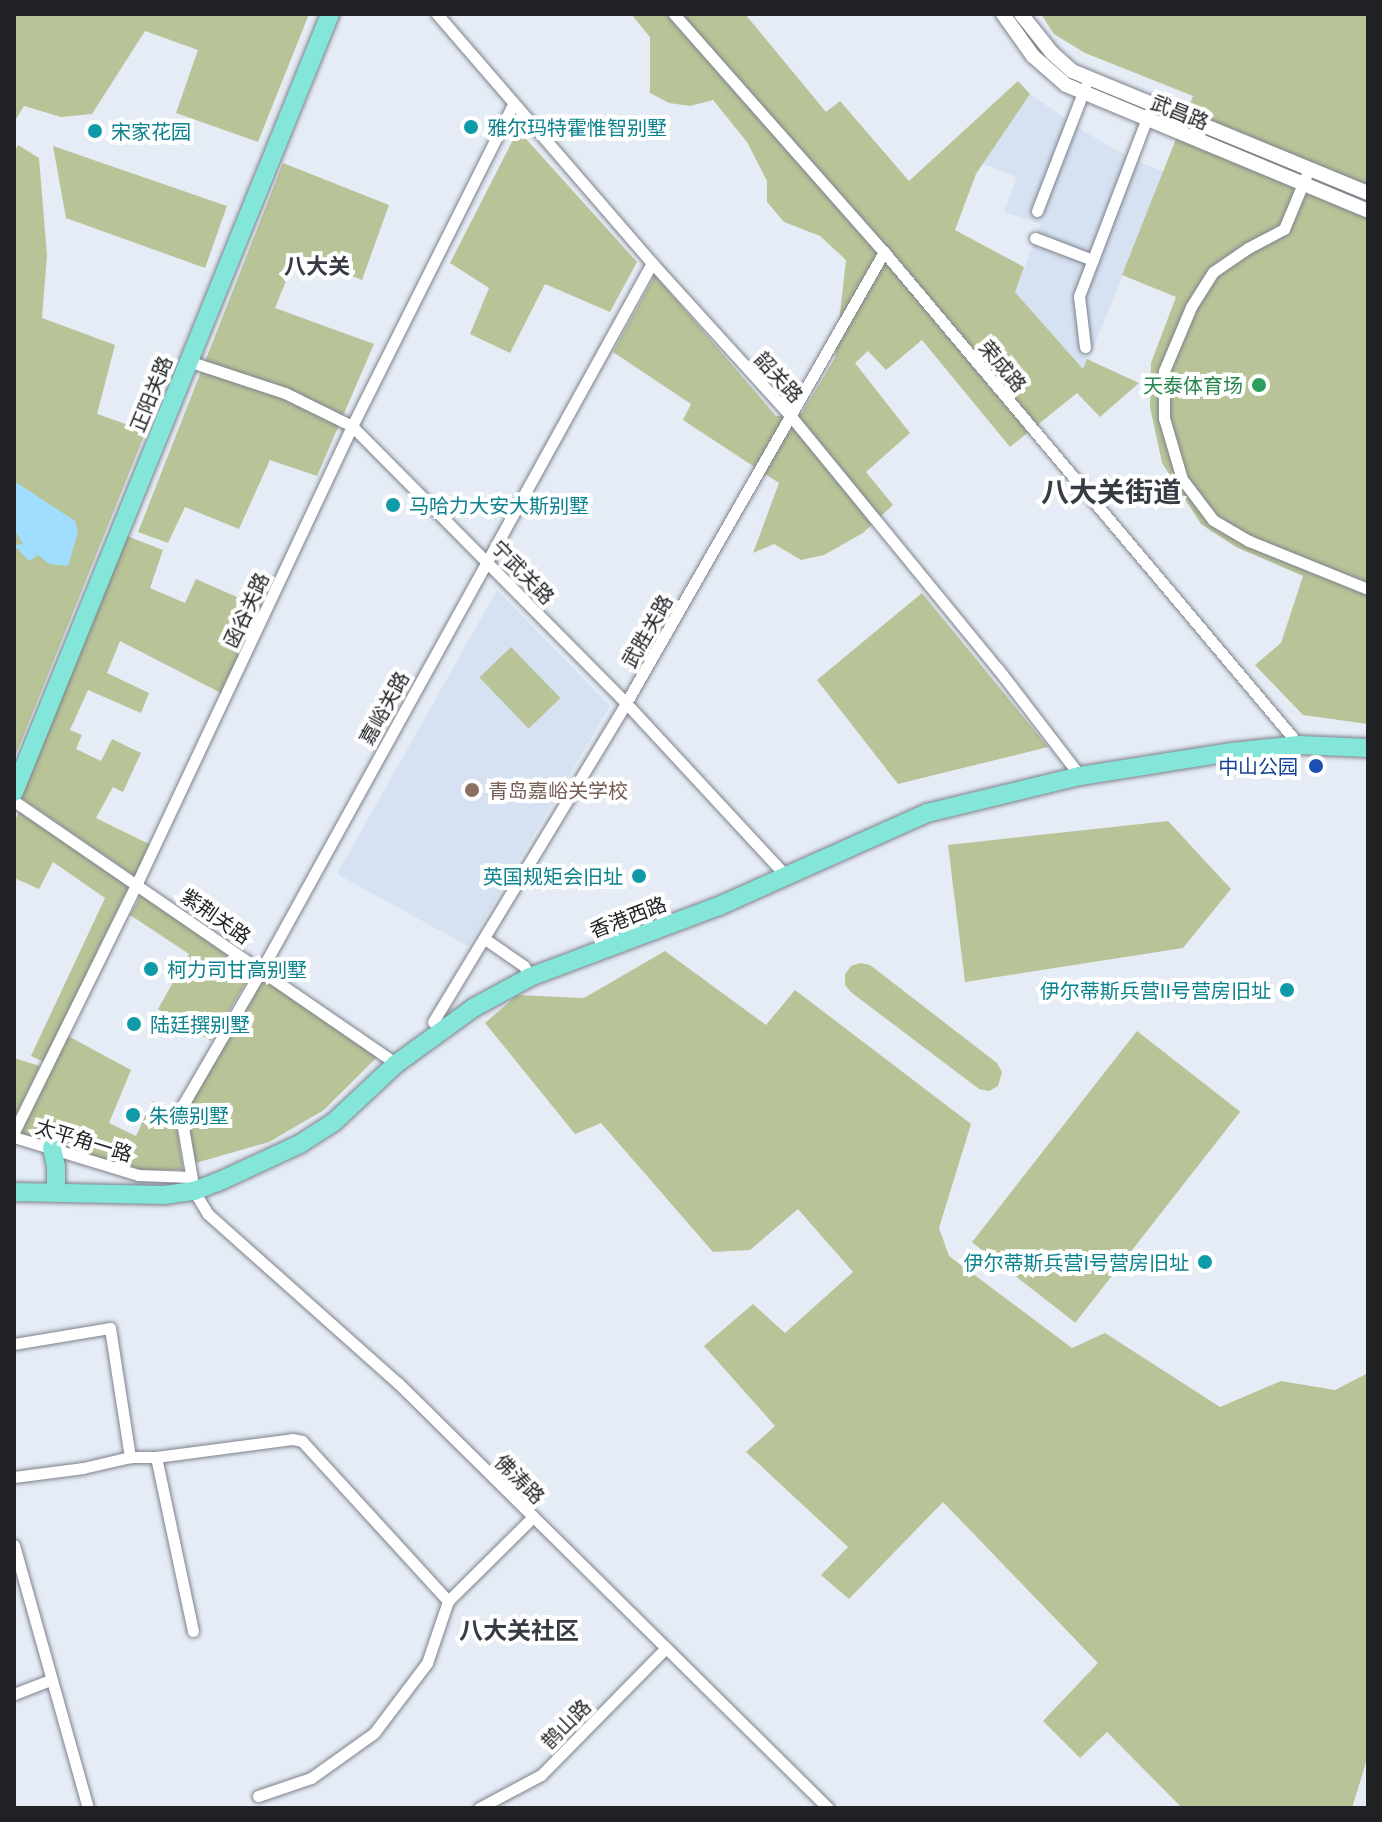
<!DOCTYPE html>
<html>
<head>
<meta charset="utf-8">
<style>
  body { margin:0 }
  #map { position:relative; width:1382px; height:1822px; overflow:hidden; background:#e6ecf6; font-family:Commissioner,"Noto Sans SC",sans-serif }
  div>[style] { position:absolute }
  [style*='--x'] { left:calc(var(--x)*1px); top:calc(var(--y)*1px); width:calc(var(--w)*1px); rotate:calc(var(--a)*1deg) }
  .built>* { inset:0; background:#d6e1f1 }
  .green>* { inset:0; background:#b8c498; transform-origin:0 0 }
  .water>* { inset:0; background:#a0ddfe }
  .roads { filter:drop-shadow(0 0 2px #7d828b) drop-shadow(0 0 2px #7d828b) }
  .minor>* { height:11px; margin:-5.5px; padding:0 5.5px; transform-origin:5.5px; border-radius:5.5px; background:#fff }
  .tertiary>* { height:14px; margin:-7px; padding:0 7px; transform-origin:7px; border-radius:7px; background:#fff }
  .primary>* { height:18px; margin:-9px; padding:0 9px; transform-origin:9px; border-radius:9px; background:#83e6d9 }
  .dots>* { width:22px; height:22px; translate:-50% -50%; box-sizing:border-box; border:4px solid #fff; border-radius:50% }
  span { translate:-50% -50%; white-space:nowrap; text-align:center; line-height:1.15; -webkit-text-stroke:8px #fff; paint-order:stroke }
  .street-label { font-size:20px; color:#1f2125 }
  .culture-label { font-size:20px; color:#0d838f }
  .left { translate:0 -50%; text-align:left }
  .right { translate:-100% -50%; text-align:right }
  .leisure-label { font-size:20px; color:#27864d }
  .transit-label { font-size:20px; color:#164399 }
  .education-label { font-size:20px; color:#785e54 }
  .neighbourhood-label { font-size:22px; color:#373b43; font-weight:700 }
  .quarter-label { font-size:24px; color:#373b43; font-weight:700 }
  .district-label { font-size:28px; color:#373b43; font-weight:700 }
  .frame { position:absolute; inset:0; border:16px solid #1f2125; pointer-events:none }
</style>
</head>
<body>
<div id="map">
  <div class="built">
    <div style="clip-path:polygon(1030px 94px,1085px 132px,1134px 160px,1165px 172px,1084px 370px,1015px 292px,1041px 224px,1004px 212px,1017px 177px,983px 164px)"></div>
    <div style="clip-path:polygon(497px 590px,610px 706px,468px 946px,337px 874px)"></div>
  </div>
  <div class="green">
    <div style="clip-path:polygon(14px 14px,309px 14px,258px 142px,176px 113px,198px 50px,145px 31px,92px 114px,61px 117px,24px 106px,14px 122px)"></div>
    <div style="clip-path:polygon(631px 14px,745px 14px,826px 112px,840px 101px,909px 181px,1018px 81px,1030px 94px,976px 174px,955px 230px,1024px 267px,1015px 292px,1083px 369px,1087px 359px,1139px 383px,1100px 417px,1077px 393px,1010px 447px,922px 340px,886px 370px,868px 351px,855px 363px,910px 433px,866px 472px,893px 505px,863px 533px,824px 555px,801px 560px,774px 544px,753px 553px,779px 483px,683px 420px,691px 404px,613px 352px,655px 275px,776px 416px,802px 413px,835px 358px,846px 260px,820px 236px,784px 222px,767px 202px,767px 181px,747px 142px,713px 100px,690px 106px,669px 103px,650px 93px,650px 37px)"></div>
    <div style="clip-path:polygon(1041px 14px,1368px 14px,1368px 724px,1303px 715px,1255px 665px,1281px 643px,1303px 576px,1236px 547px,1201px 524px,1162px 463px,1150px 407px,1151px 363px,1176px 297px,1122px 275px,1193px 96px,1085px 53px,1054px 34px)"></div>
    <div style="clip-path:polygon(518px 130px,637px 262px,610px 312px,545px 284px,510px 353px,470px 334px,489px 288px,450px 263px)"></div>
    <div style="clip-path:polygon(18px 145px,39px 158px,47px 255px,42px 318px,115px 345px,97px 414px,146px 431px,14px 759px,14px 153px)"></div>
    <div style="clip-path:polygon(53px 146px,227px 206px,205px 268px,66px 218px)"></div>
    <div style="clip-path:polygon(283px 163px,389px 205px,362px 280px,297px 254px,275px 308px,374px 344px,317px 476px,270px 460px,239px 529px,185px 507px,168px 543px,138px 532px)"></div>
    <div style="clip-path:polygon(127px 536px,163px 550px,150px 588px,185px 603px,196px 579px,246px 601px,260px 572px,276px 579px,221px 693px,120px 641px,107px 673px,149px 693px,141px 713px,88px 690px,70px 730px,82px 735px,76px 749px,101px 761px,112px 739px,141px 753px,123px 792px,113px 787px,96px 818px,151px 845px,136px 877px,21px 798px)"></div>
    <div style="clip-path:polygon(922px 593px,1048px 747px,898px 784px,817px 680px)"></div>
    <div style="left:511px;top:647px;width:71px;height:44px;rotate:46deg"></div>
    <div style="clip-path:polygon(20px 810px,129px 886px,44px 1062px,31px 1056px,105px 898px,53px 862px,39px 889px,14px 878px,14px 822px)"></div>
    <div style="clip-path:polygon(1168px 821px,1231px 889px,1183px 948px,965px 982px,948px 845px)"></div>
    <div style="clip-path:polygon(141px 895px,253px 971px,211px 1041px,158px 1009px,189px 954px,130px 915px)"></div>
    <div style="clip-path:polygon(665px 951px,766px 1025px,795px 990px,971px 1124px,939px 1228px,949px 1256px,1072px 1348px,1105px 1333px,1220px 1407px,1281px 1381px,1335px 1390px,1368px 1373px,1368px 1756px,1352px 1808px,1182px 1808px,1107px 1732px,1080px 1758px,1043px 1721px,1098px 1663px,943px 1502px,849px 1599px,821px 1575px,848px 1547px,746px 1452px,775px 1426px,704px 1346px,753px 1304px,785px 1333px,853px 1272px,798px 1209px,750px 1250px,713px 1252px,601px 1123px,575px 1134px,485px 1023px,517px 995px,584px 998px)"></div>
    <div style="clip-path:polygon(860px 963px,870px 965px,997px 1063px,1002px 1072px,998px 1086px,989px 1091px,979px 1089px,852px 993px,845px 985px,845px 974px,851px 966px)"></div>
    <div style="clip-path:polygon(264px 976px,378px 1056px,324px 1110px,269px 1142px,192px 1164px,186px 1109px)"></div>
    <div style="left:1137px;top:1031px;width:131px;height:268px;rotate:38deg"></div>
    <div style="clip-path:polygon(68px 1036px,131px 1070px,109px 1123px,136px 1136px,152px 1101px,175px 1112px,183px 1170px,132px 1170px,19px 1133px)"></div>
    <div style="clip-path:polygon(14px 1058px,40px 1066px,14px 1119px)"></div>
  </div>
  <div class="water">
    <div style="clip-path:polygon(14px 481px,75px 521px,78px 532px,68px 566px,49px 564px,38px 555px,29px 561px,14px 545px,23px 544px,14px 529px)"></div>
  </div>
  <div class="roads">
    <div class="minor">
      <div style="--x:437;--y:14;--w:329;--a:49.2"></div>
      <div style="--x:652;--y:263;--w:204;--a:47.8"></div>
      <div style="--x:789;--y:414;--w:330;--a:50.7"></div>
      <div style="--x:998;--y:669;--w:135;--a:52.5"></div>
      <div style="--x:674;--y:14;--w:317;--a:48.6"></div>
      <div style="--x:884;--y:252;--w:644;--a:49.91"></div>
      <div style="--x:1309;--y:169;--w:65;--a:112.6"></div>
      <div style="--x:1284;--y:229;--w:41;--a:152.2"></div>
      <div style="--x:1248;--y:248;--w:42;--a:145.6"></div>
      <div style="--x:1213;--y:272;--w:41;--a:122.2"></div>
      <div style="--x:1191;--y:307;--w:69;--a:112.9"></div>
      <div style="--x:1164;--y:371;--w:47;--a:90"></div>
      <div style="--x:1164;--y:418;--w:64;--a:73.6"></div>
      <div style="--x:1182;--y:479;--w:51;--a:52.9"></div>
      <div style="--x:1213;--y:520;--w:42;--a:30.3"></div>
      <div style="--x:1249;--y:541;--w:128;--a:22"></div>
      <div style="--x:1037;--y:211;--w:133;--a:-68.8"></div>
      <div style="--x:1035;--y:238;--w:62;--a:20.8"></div>
      <div style="--x:652;--y:263;--w:807;--a:118.92"></div>
      <div style="--x:262;--y:969;--w:163;--a:120.2"></div>
      <div style="--x:180;--y:1110;--w:82;--a:80.2"></div>
      <div style="--x:194;--y:1191;--w:27;--a:59"></div>
      <div style="--x:208;--y:1214;--w:254;--a:41.7"></div>
      <div style="--x:398;--y:1383;--w:605;--a:44.66"></div>
      <div style="--x:1085;--y:347;--w:51;--a:-96.7"></div>
      <div style="--x:1079;--y:296;--w:196;--a:-69.1"></div>
      <div style="--x:188;--y:361;--w:102;--a:18.3"></div>
      <div style="--x:285;--y:393;--w:75;--a:26.2"></div>
      <div style="--x:352;--y:426;--w:390;--a:45.3"></div>
      <div style="--x:626;--y:703;--w:236;--a:47.2"></div>
      <div style="--x:14;--y:801;--w:464;--a:34.5"></div>
      <div style="--x:485;--y:939;--w:47;--a:34.7"></div>
      <div style="--x:524;--y:966;--w:13;--a:61"></div>
      <div style="--x:433;--y:1022;--w:373;--a:-58.8"></div>
      <div style="--x:626;--y:703;--w:520;--a:-60.23"></div>
      <div style="--x:14;--y:1132;--w:278;--a:-63.7"></div>
      <div style="--x:137;--y:883;--w:505;--a:-64.8"></div>
      <div style="--x:352;--y:426;--w:359;--a:-63.4"></div>
      <div style="--x:14;--y:1137;--w:130;--a:17"></div>
      <div style="--x:138;--y:1175;--w:53;--a:2.2"></div>
      <div style="--x:14;--y:1344;--w:97;--a:-9.5"></div>
      <div style="--x:110;--y:1328;--w:131;--a:81.2"></div>
      <div style="--x:156;--y:1457;--w:178;--a:78"></div>
      <div style="--x:14;--y:1477;--w:70;--a:-7.4"></div>
      <div style="--x:83;--y:1468;--w:48;--a:-13.2"></div>
      <div style="--x:130;--y:1457;--w:26;--a:0"></div>
      <div style="--x:156;--y:1457;--w:137;--a:-7.5"></div>
      <div style="--x:292;--y:1439;--w:10;--a:11"></div>
      <div style="--x:302;--y:1441;--w:217;--a:47.6"></div>
      <div style="--x:14;--y:1545;--w:273;--a:74.3"></div>
      <div style="--x:14;--y:1694;--w:40;--a:-21"></div>
      <div style="--x:258;--y:1796;--w:56;--a:-18.8"></div>
      <div style="--x:311;--y:1778;--w:77;--a:-35.5"></div>
      <div style="--x:374;--y:1733;--w:88;--a:-52.9"></div>
      <div style="--x:427;--y:1663;--w:65;--a:-71.3"></div>
      <div style="--x:448;--y:1601;--w:120;--a:-44.7"></div>
      <div style="--x:479;--y:1808;--w:70;--a:-28"></div>
      <div style="--x:541;--y:1775;--w:178;--a:-45.5"></div>
    </div>
    <div class="tertiary">
      <div style="--x:1003;--y:14;--w:52;--a:54.5"></div>
      <div style="--x:1033;--y:56;--w:44;--a:41.3"></div>
      <div style="--x:1066;--y:85;--w:327;--a:22.6"></div>
      <div style="--x:1021;--y:14;--w:50;--a:51.5"></div>
      <div style="--x:1052;--y:53;--w:27;--a:42"></div>
      <div style="--x:1072;--y:71;--w:320;--a:22.4"></div>
    </div>
    <div class="primary">
      <div style="--x:14;--y:792;--w:840;--a:-67.89"></div>
      <div style="--x:52;--y:1148;--w:19;--a:78"></div>
      <div style="--x:56;--y:1167;--w:25;--a:90"></div>
      <div style="--x:14;--y:1192;--w:150;--a:1.1"></div>
      <div style="--x:164;--y:1195;--w:30;--a:-8"></div>
      <div style="--x:194;--y:1191;--w:26;--a:-21"></div>
      <div style="--x:218;--y:1182;--w:90;--a:-24.9"></div>
      <div style="--x:300;--y:1144;--w:40;--a:-32.9"></div>
      <div style="--x:334;--y:1122;--w:85;--a:-43.1"></div>
      <div style="--x:396;--y:1064;--w:95;--a:-36"></div>
      <div style="--x:473;--y:1008;--w:65;--a:-28.5"></div>
      <div style="--x:530;--y:977;--w:202;--a:-20.6"></div>
      <div style="--x:719;--y:906;--w:228;--a:-24.1"></div>
      <div style="--x:927;--y:813;--w:157;--a:-13.6"></div>
      <div style="--x:1080;--y:776;--w:154;--a:-9"></div>
      <div style="--x:1232;--y:752;--w:67;--a:-6"></div>
      <div style="--x:1299;--y:745;--w:69;--a:2.5"></div>
    </div>
  </div>
  <div class="dots">
    <div style="left:471px;top:127px;background:#0f9aa8"></div>
    <div style="left:95px;top:131px;background:#0f9aa8"></div>
    <div style="left:1259px;top:385px;background:#2e9e5b"></div>
    <div style="left:393px;top:505px;background:#0f9aa8"></div>
    <div style="left:1316px;top:766px;background:#1a4fb4"></div>
    <div style="left:472px;top:790px;background:#8d6e63"></div>
    <div style="left:639px;top:876px;background:#0f9aa8"></div>
    <div style="left:151px;top:969px;background:#0f9aa8"></div>
    <div style="left:1287px;top:990px;background:#0f9aa8"></div>
    <div style="left:134px;top:1024px;background:#0f9aa8"></div>
    <div style="left:133px;top:1115px;background:#0f9aa8"></div>
    <div style="left:1205px;top:1262px;background:#0f9aa8"></div>
  </div>
  <div class="street-label">
    <span style="left:1180px;top:112px;rotate:22deg">武昌路</span>
    <span style="left:1003px;top:366px;rotate:50deg">荣成路</span>
    <span style="left:779px;top:377px;rotate:48deg">韶关路</span>
    <span style="left:151px;top:394px;rotate:-68deg">正阳关路</span>
    <span style="left:523px;top:572px;rotate:46deg">宁武关路</span>
    <span style="left:246px;top:610px;rotate:-65deg">函谷关路</span>
    <span style="left:647px;top:631px;rotate:-60deg">武胜关路</span>
    <span style="left:384px;top:708px;rotate:-61deg">嘉峪关路</span>
    <span style="left:216px;top:916px;rotate:35deg">紫荆关路</span>
    <span style="left:628px;top:917px;rotate:-21deg">香港西路</span>
    <span style="left:84px;top:1140px;rotate:17deg">太平角一路</span>
    <span style="left:520px;top:1479px;rotate:45deg">佛涛路</span>
    <span style="left:566px;top:1724px;rotate:-45deg">鹊山路</span>
  </div>
  <div class="culture-label">
    <span class="left" style="left:487px;top:127px">雅尔玛特霍惟智别墅</span>
    <span class="left" style="left:111px;top:131px">宋家花园</span>
    <span class="left" style="left:409px;top:505px">马哈力大安大斯别墅</span>
    <span class="right" style="left:623px;top:876px">英国规矩会旧址</span>
    <span class="left" style="left:167px;top:969px">柯力司甘高别墅</span>
    <span class="right" style="left:1271px;top:990px">伊尔蒂斯兵营II号营房旧址</span>
    <span class="left" style="left:150px;top:1024px">陆廷撰别墅</span>
    <span class="left" style="left:149px;top:1115px">朱德别墅</span>
    <span class="right" style="left:1189px;top:1262px">伊尔蒂斯兵营I号营房旧址</span>
  </div>
  <div class="leisure-label">
    <span class="right" style="left:1243px;top:385px">天泰体育场</span>
  </div>
  <div class="transit-label">
    <span class="right" style="left:1298px;top:766px">中山公园</span>
  </div>
  <div class="education-label">
    <span class="left" style="left:488px;top:790px">青岛嘉峪关学校</span>
  </div>
  <div class="neighbourhood-label">
    <span style="left:317px;top:266px">八大关</span>
  </div>
  <div class="quarter-label">
    <span style="left:519px;top:1630px">八大关社区</span>
  </div>
  <div class="district-label">
    <span style="left:1111px;top:491px">八大关街道</span>
  </div>
  <div class="frame"></div>
</div>
</body>
</html>
